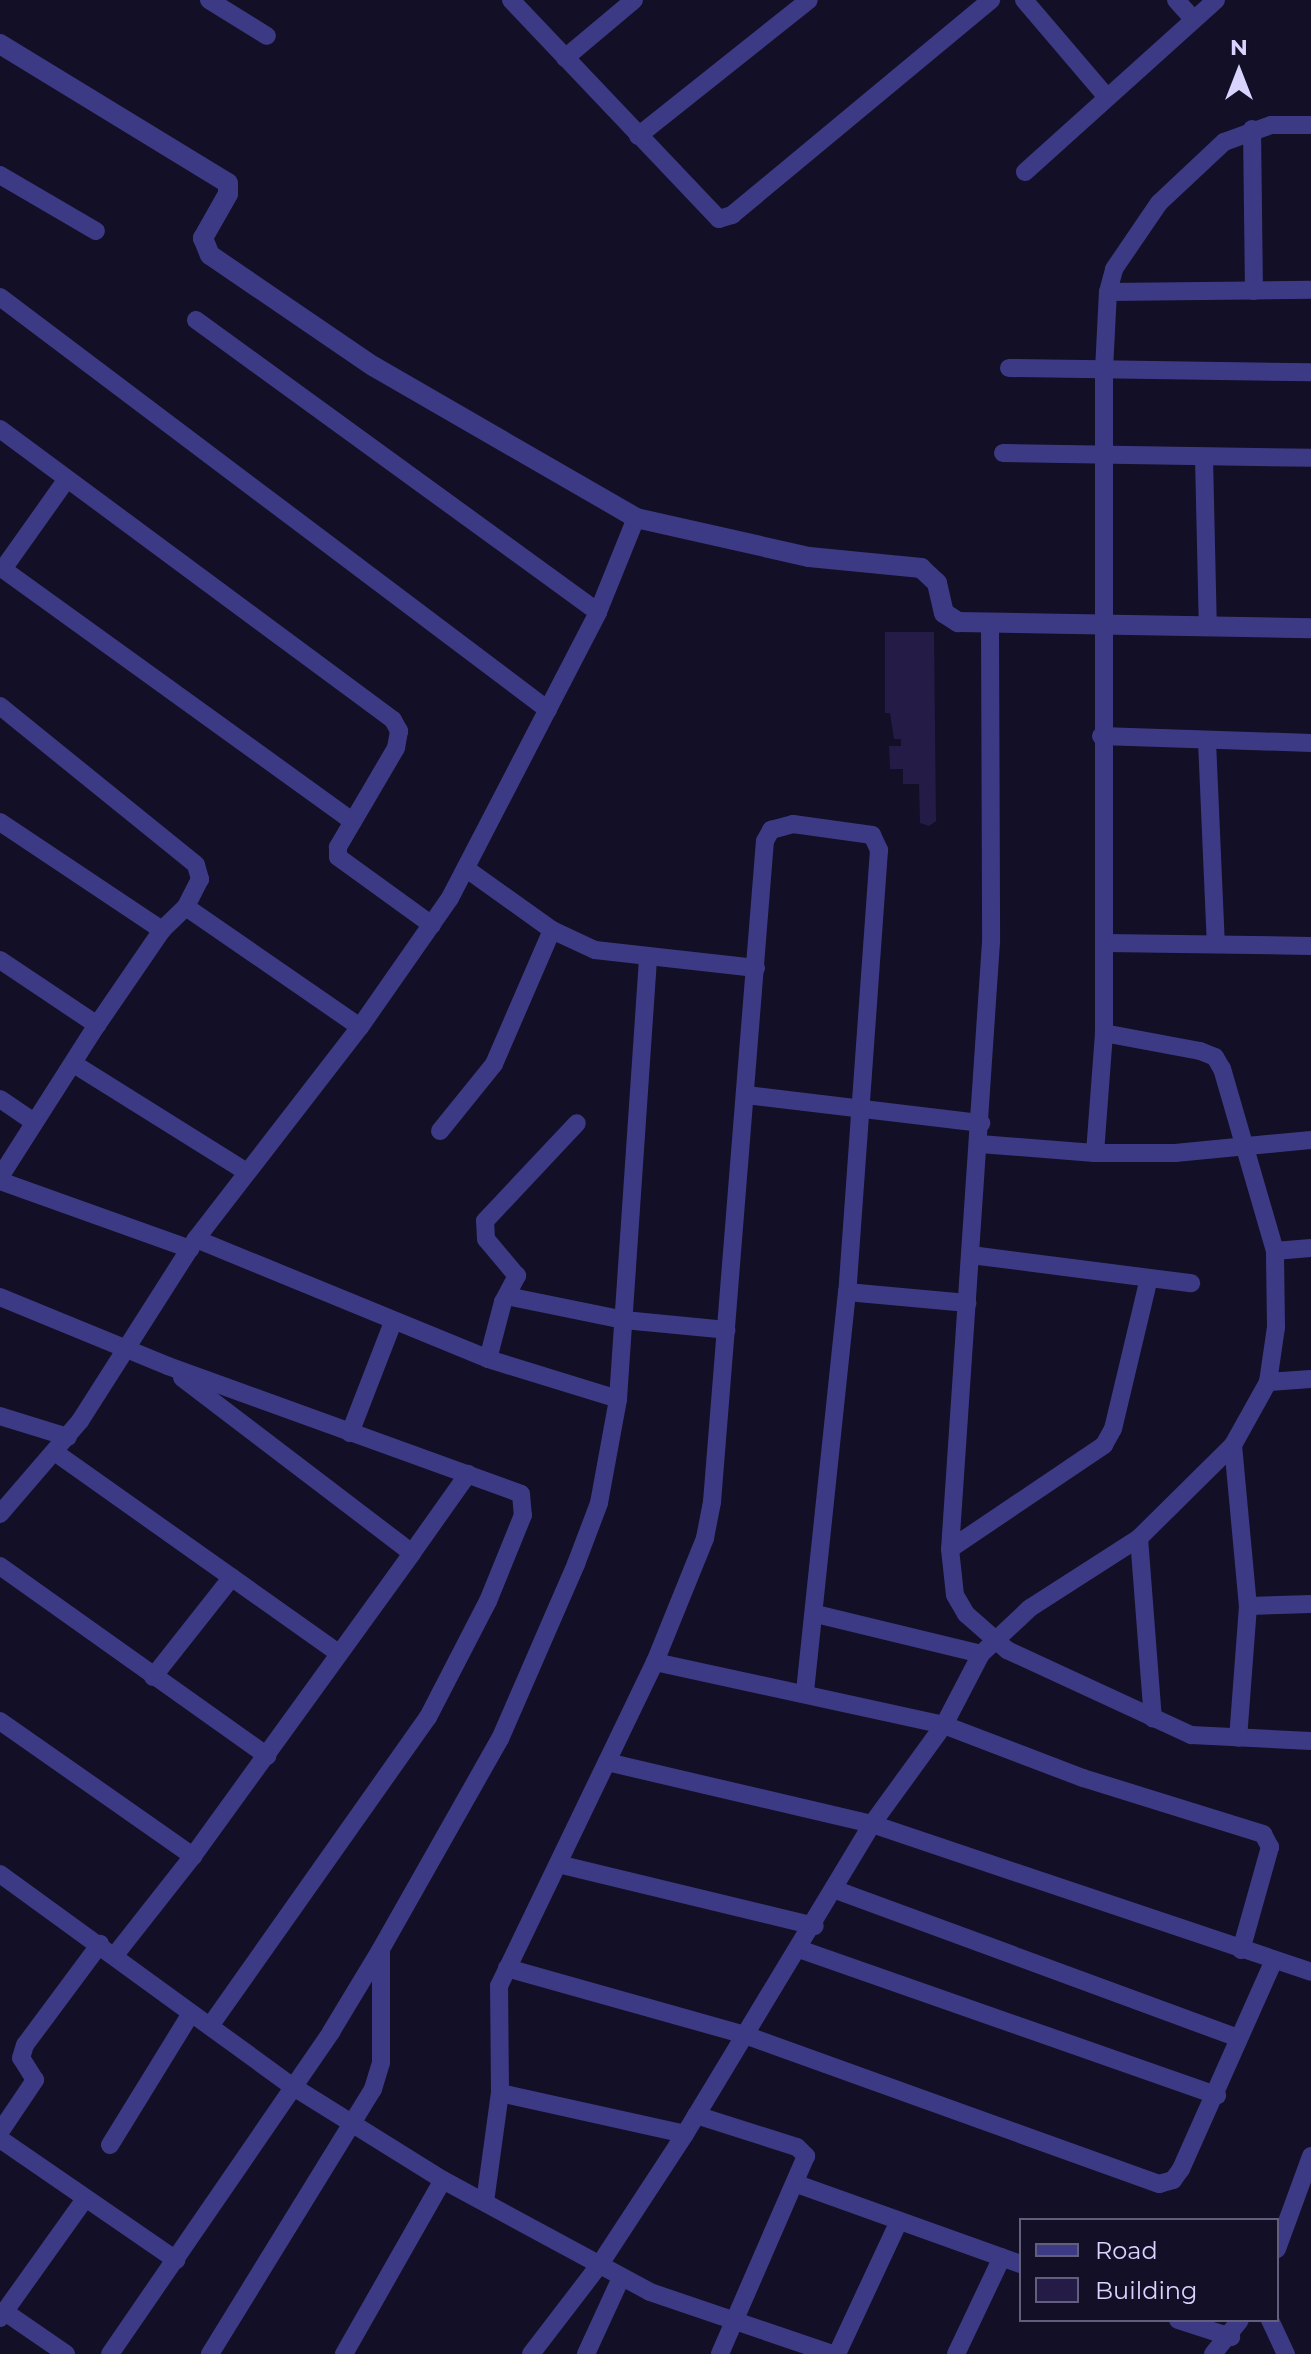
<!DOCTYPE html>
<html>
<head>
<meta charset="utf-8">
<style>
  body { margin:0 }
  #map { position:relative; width:1311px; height:2354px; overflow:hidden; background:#130f26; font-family:Montserrat,sans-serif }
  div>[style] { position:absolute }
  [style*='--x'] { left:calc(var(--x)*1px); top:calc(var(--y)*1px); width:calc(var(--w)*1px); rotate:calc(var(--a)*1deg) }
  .building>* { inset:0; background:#241b47 }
  .minor>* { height:18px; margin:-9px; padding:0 9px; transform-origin:9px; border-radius:9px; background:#3d3a85 }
  .tertiary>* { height:20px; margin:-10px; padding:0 10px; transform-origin:10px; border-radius:10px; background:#3d3a85 }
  span { translate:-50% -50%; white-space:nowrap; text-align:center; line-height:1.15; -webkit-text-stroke:7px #130f26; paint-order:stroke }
  .legend { position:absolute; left:1019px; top:2218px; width:260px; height:104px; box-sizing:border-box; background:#130f26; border:2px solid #625e7d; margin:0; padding:10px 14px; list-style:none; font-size:24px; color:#d9d4ff }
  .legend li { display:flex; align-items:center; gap:16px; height:40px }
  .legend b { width:40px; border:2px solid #625e7d }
  .north { position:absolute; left:1199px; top:32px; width:80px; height:80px; -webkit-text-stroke:6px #130f26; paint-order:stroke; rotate:0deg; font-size:22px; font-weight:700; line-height:32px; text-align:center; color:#d9d4ff }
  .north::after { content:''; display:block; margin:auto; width:28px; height:36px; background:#d9d4ff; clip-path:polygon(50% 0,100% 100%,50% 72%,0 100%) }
</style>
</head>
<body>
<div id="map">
  <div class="building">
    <div style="clip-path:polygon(885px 632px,934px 632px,936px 821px,929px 826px,920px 823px,919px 784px,903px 784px,903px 769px,890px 769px,889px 746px,901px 746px,901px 739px,894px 739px,890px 713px,885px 713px)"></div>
  </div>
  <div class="minor">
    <div style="--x:209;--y:0;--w:68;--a:31.8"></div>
    <div style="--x:511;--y:0;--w:302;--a:46.5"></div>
    <div style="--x:719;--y:219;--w:14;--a:-17"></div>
    <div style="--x:732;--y:215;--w:337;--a:-39.7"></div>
    <div style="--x:1024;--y:0;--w:126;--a:49.5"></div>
    <div style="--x:1176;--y:0;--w:25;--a:48"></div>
    <div style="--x:565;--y:58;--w:90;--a:-40"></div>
    <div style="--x:1252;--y:129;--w:162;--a:89.3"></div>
    <div style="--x:638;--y:136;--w:218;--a:-38.5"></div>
    <div style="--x:1025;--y:172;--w:257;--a:-42"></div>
    <div style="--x:0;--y:175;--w:111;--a:30.3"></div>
    <div style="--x:1108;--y:292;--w:203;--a:-0.6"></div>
    <div style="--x:0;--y:297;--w:686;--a:37"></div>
    <div style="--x:196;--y:320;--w:497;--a:36"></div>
    <div style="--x:1009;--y:368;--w:302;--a:0.8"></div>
    <div style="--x:0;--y:429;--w:489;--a:36.5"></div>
    <div style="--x:393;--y:720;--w:13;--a:61"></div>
    <div style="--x:399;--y:731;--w:17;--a:100"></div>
    <div style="--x:396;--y:748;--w:115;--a:120.4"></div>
    <div style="--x:338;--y:847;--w:10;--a:90"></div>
    <div style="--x:338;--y:857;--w:116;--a:35.9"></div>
    <div style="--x:1003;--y:453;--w:308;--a:0.9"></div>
    <div style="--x:1204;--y:457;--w:170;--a:88.7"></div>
    <div style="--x:0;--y:567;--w:435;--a:35.8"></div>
    <div style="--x:3;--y:569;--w:110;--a:-54.6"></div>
    <div style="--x:990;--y:624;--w:318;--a:89.8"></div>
    <div style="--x:991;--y:942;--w:608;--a:93.86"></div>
    <div style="--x:950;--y:1549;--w:46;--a:83.8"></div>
    <div style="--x:955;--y:1595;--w:22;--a:60"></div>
    <div style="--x:966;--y:1614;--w:55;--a:41.3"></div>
    <div style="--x:1007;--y:1650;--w:203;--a:24.8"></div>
    <div style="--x:1191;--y:1735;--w:120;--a:2.9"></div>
    <div style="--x:0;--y:706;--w:252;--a:39"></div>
    <div style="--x:196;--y:865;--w:15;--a:74"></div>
    <div style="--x:200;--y:879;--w:31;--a:117"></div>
    <div style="--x:1101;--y:736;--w:210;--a:1.9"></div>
    <div style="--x:1207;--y:741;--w:203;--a:87.5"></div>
    <div style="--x:0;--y:822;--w:195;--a:33.7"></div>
    <div style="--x:468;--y:870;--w:103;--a:35.5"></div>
    <div style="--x:552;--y:930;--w:47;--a:24.9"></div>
    <div style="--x:595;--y:950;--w:162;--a:6.4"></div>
    <div style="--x:1105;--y:943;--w:206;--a:0.8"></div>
    <div style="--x:0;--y:960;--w:117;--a:33.8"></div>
    <div style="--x:74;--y:1064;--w:202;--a:32"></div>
    <div style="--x:746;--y:1095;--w:237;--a:6.8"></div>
    <div style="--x:0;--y:1099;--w:41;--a:34.1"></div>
    <div style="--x:440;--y:1131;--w:86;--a:-51.1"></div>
    <div style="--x:494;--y:1064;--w:146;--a:-66.6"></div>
    <div style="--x:980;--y:1144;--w:115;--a:4.5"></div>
    <div style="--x:1095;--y:1153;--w:120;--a:-85.7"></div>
    <div style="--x:1104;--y:1033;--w:663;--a:-90"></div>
    <div style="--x:1104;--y:370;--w:78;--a:-87.1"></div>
    <div style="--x:1108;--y:292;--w:24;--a:-75"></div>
    <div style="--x:1114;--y:269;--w:80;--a:-55.7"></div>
    <div style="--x:1159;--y:203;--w:89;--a:-43.2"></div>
    <div style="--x:1224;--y:142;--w:50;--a:-19.9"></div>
    <div style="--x:1271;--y:125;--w:40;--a:0"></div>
    <div style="--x:1095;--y:1153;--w:80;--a:0"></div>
    <div style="--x:1175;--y:1153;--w:137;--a:-5.5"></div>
    <div style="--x:0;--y:1177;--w:180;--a:-57.5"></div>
    <div style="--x:97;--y:1025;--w:115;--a:-55.6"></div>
    <div style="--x:162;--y:930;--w:33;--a:-44"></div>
    <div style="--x:186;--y:907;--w:211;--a:34.6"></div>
    <div style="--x:0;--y:1181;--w:202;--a:19.7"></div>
    <div style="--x:196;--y:1239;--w:316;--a:22.3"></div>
    <div style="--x:488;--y:1359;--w:136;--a:17.1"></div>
    <div style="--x:1275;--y:1251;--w:36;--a:-5"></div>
    <div style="--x:971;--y:1255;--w:222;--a:7.3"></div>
    <div style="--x:847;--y:1292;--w:121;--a:5.2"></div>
    <div style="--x:507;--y:1296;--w:119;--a:11.6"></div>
    <div style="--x:624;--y:1320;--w:103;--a:5.5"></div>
    <div style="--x:0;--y:1297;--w:182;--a:22.3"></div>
    <div style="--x:168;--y:1366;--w:375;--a:19.9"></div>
    <div style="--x:521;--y:1494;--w:21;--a:85"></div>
    <div style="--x:523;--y:1515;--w:93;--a:112.1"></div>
    <div style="--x:488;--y:1601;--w:131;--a:117.3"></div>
    <div style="--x:428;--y:1717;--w:378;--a:125.2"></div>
    <div style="--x:488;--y:1359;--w:59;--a:-75.3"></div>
    <div style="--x:503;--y:1302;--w:30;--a:-62"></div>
    <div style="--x:517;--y:1276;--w:48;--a:-130"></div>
    <div style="--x:486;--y:1239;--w:18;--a:-93"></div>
    <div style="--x:485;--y:1221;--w:134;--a:-46.8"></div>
    <div style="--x:1268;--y:1382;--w:43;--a:-4"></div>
    <div style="--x:0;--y:1416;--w:71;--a:17.2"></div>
    <div style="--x:350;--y:1433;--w:119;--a:-68.8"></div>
    <div style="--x:1233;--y:1445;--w:162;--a:84.7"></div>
    <div style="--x:1248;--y:1606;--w:132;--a:94.3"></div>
    <div style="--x:56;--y:1453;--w:344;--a:35.3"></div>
    <div style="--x:0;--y:1514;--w:123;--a:-49.3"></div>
    <div style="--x:80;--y:1421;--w:216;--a:-57.5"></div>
    <div style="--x:196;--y:1239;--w:268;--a:-52.3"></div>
    <div style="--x:360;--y:1027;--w:157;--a:-55.1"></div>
    <div style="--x:450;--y:898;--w:322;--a:-62.6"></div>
    <div style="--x:598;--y:612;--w:101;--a:-68"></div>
    <div style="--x:1139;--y:1538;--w:181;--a:85.6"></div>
    <div style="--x:950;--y:1549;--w:186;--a:-34"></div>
    <div style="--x:1104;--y:1445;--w:18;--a:-61"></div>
    <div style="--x:1113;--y:1429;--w:155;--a:-76.6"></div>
    <div style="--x:412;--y:1553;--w:97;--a:-54.7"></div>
    <div style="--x:0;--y:1566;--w:328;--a:35.4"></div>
    <div style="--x:1248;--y:1606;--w:63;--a:-1.8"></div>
    <div style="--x:816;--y:1614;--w:170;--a:13.6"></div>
    <div style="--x:655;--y:1662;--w:296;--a:12.3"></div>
    <div style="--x:944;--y:1725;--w:149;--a:20.9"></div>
    <div style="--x:1083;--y:1778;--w:189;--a:17.3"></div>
    <div style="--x:1263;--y:1834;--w:15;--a:62"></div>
    <div style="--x:1270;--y:1847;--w:107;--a:105.7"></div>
    <div style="--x:153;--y:1677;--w:127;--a:-51.7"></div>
    <div style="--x:0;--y:1721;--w:236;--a:35"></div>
    <div style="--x:607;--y:1762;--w:272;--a:13.2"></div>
    <div style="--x:872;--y:1824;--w:463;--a:18.6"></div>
    <div style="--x:558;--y:1864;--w:264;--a:13.6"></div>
    <div style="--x:0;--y:1874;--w:361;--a:36"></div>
    <div style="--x:292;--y:2086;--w:178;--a:31.9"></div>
    <div style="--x:443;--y:2180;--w:235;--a:28.4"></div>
    <div style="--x:650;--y:2292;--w:192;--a:18.8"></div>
    <div style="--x:836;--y:1890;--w:429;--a:20.2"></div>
    <div style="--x:799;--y:1949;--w:443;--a:19.3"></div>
    <div style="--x:115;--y:1955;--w:126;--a:-51.8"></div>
    <div style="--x:193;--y:1856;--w:374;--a:-54.1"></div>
    <div style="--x:412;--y:1553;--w:289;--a:-142.7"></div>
    <div style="--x:507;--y:1968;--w:247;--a:15.7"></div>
    <div style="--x:745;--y:2035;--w:440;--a:19.8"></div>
    <div style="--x:1159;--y:2184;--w:15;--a:-16"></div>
    <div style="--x:1173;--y:2180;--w:14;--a:-54"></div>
    <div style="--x:1181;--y:2169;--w:227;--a:-66"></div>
    <div style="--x:500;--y:2093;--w:189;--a:12.5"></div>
    <div style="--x:696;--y:2115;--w:106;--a:17.6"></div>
    <div style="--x:797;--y:2147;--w:13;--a:45"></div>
    <div style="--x:806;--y:2156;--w:216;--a:113.5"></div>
    <div style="--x:0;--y:2132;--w:63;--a:-56.1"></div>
    <div style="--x:35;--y:2080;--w:26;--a:-122"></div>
    <div style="--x:21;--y:2058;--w:14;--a:-73"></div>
    <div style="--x:25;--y:2045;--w:126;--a:-53.4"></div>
    <div style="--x:0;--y:2139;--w:214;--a:34.5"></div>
    <div style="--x:110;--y:2145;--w:153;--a:-58.4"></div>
    <div style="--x:797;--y:2184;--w:238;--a:19.7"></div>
    <div style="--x:485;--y:2202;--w:110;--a:-82.2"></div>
    <div style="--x:500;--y:2093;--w:107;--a:-90.5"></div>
    <div style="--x:499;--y:1986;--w:360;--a:-64.3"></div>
    <div style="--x:655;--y:1662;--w:134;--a:-68"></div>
    <div style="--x:705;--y:1538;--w:37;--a:-79"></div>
    <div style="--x:712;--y:1502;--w:663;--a:-85.42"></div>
    <div style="--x:765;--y:841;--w:13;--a:-61"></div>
    <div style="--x:771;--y:830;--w:23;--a:-15"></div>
    <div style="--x:793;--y:824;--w:80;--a:7.9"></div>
    <div style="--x:872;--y:835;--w:17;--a:65"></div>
    <div style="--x:879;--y:850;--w:443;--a:94.1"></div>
    <div style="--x:847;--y:1292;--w:401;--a:96"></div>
    <div style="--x:1277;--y:2249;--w:99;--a:-69.9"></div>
    <div style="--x:5;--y:2312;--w:74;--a:34.5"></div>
    <div style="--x:0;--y:2318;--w:146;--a:-54.5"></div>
    <div style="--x:1178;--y:2320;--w:56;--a:17.8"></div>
    <div style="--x:1270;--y:2320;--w:38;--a:65"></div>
    <div style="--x:110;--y:2354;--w:391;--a:-55.5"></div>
    <div style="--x:331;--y:2032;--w:97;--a:-58.9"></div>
    <div style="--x:381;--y:1949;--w:241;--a:-60.5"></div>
    <div style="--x:500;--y:1739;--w:191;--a:-66.5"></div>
    <div style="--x:576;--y:1564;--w:65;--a:-69.3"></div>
    <div style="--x:599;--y:1503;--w:106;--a:-79.6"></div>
    <div style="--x:618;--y:1399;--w:442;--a:-86.1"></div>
    <div style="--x:210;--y:2354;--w:311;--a:-58.4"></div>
    <div style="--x:373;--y:2089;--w:28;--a:-73"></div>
    <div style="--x:381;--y:2062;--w:110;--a:-90"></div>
    <div style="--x:344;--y:2354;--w:200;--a:-60.4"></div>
    <div style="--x:531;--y:2354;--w:113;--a:-52.5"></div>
    <div style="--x:600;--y:2264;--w:155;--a:-56.8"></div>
    <div style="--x:685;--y:2134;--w:362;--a:-58.9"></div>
    <div style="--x:872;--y:1824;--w:122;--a:-54"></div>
    <div style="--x:944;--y:1725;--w:80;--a:-62.5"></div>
    <div style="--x:981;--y:1654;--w:67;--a:-43.2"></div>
    <div style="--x:1030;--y:1608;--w:130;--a:-32.7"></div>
    <div style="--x:1139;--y:1538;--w:132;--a:-44.7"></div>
    <div style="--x:1233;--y:1445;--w:72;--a:-60.9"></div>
    <div style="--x:1268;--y:1382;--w:56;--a:-81.7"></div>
    <div style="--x:1276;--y:1327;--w:76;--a:-90.8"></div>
    <div style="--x:1275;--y:1251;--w:190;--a:-106.2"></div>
    <div style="--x:1222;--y:1069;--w:14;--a:-120"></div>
    <div style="--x:1215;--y:1057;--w:16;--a:-158"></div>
    <div style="--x:1200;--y:1051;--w:98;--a:-169.4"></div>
    <div style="--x:586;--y:2354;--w:84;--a:-65.3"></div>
    <div style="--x:837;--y:2354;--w:147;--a:-65"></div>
    <div style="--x:956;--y:2354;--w:107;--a:-64.6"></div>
    <div style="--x:1213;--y:2354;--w:43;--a:-51.5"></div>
  </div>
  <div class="tertiary">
    <div style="--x:0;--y:44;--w:267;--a:31.4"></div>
    <div style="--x:228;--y:183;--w:11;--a:90"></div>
    <div style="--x:228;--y:194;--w:51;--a:119.6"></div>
    <div style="--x:203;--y:238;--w:18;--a:68"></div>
    <div style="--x:210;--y:255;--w:197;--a:34.3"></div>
    <div style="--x:373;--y:366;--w:304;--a:30"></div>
    <div style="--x:636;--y:518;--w:177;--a:12.7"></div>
    <div style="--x:809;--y:557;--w:113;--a:5.6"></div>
    <div style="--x:921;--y:568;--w:22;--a:43"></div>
    <div style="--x:937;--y:583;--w:31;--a:77"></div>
    <div style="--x:944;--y:613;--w:17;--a:33"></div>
    <div style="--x:958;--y:622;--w:353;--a:1"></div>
  </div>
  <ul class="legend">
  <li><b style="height:10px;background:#3d3a85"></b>Road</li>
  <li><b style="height:22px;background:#241b47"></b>Building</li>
  </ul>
  <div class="north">N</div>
</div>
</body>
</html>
